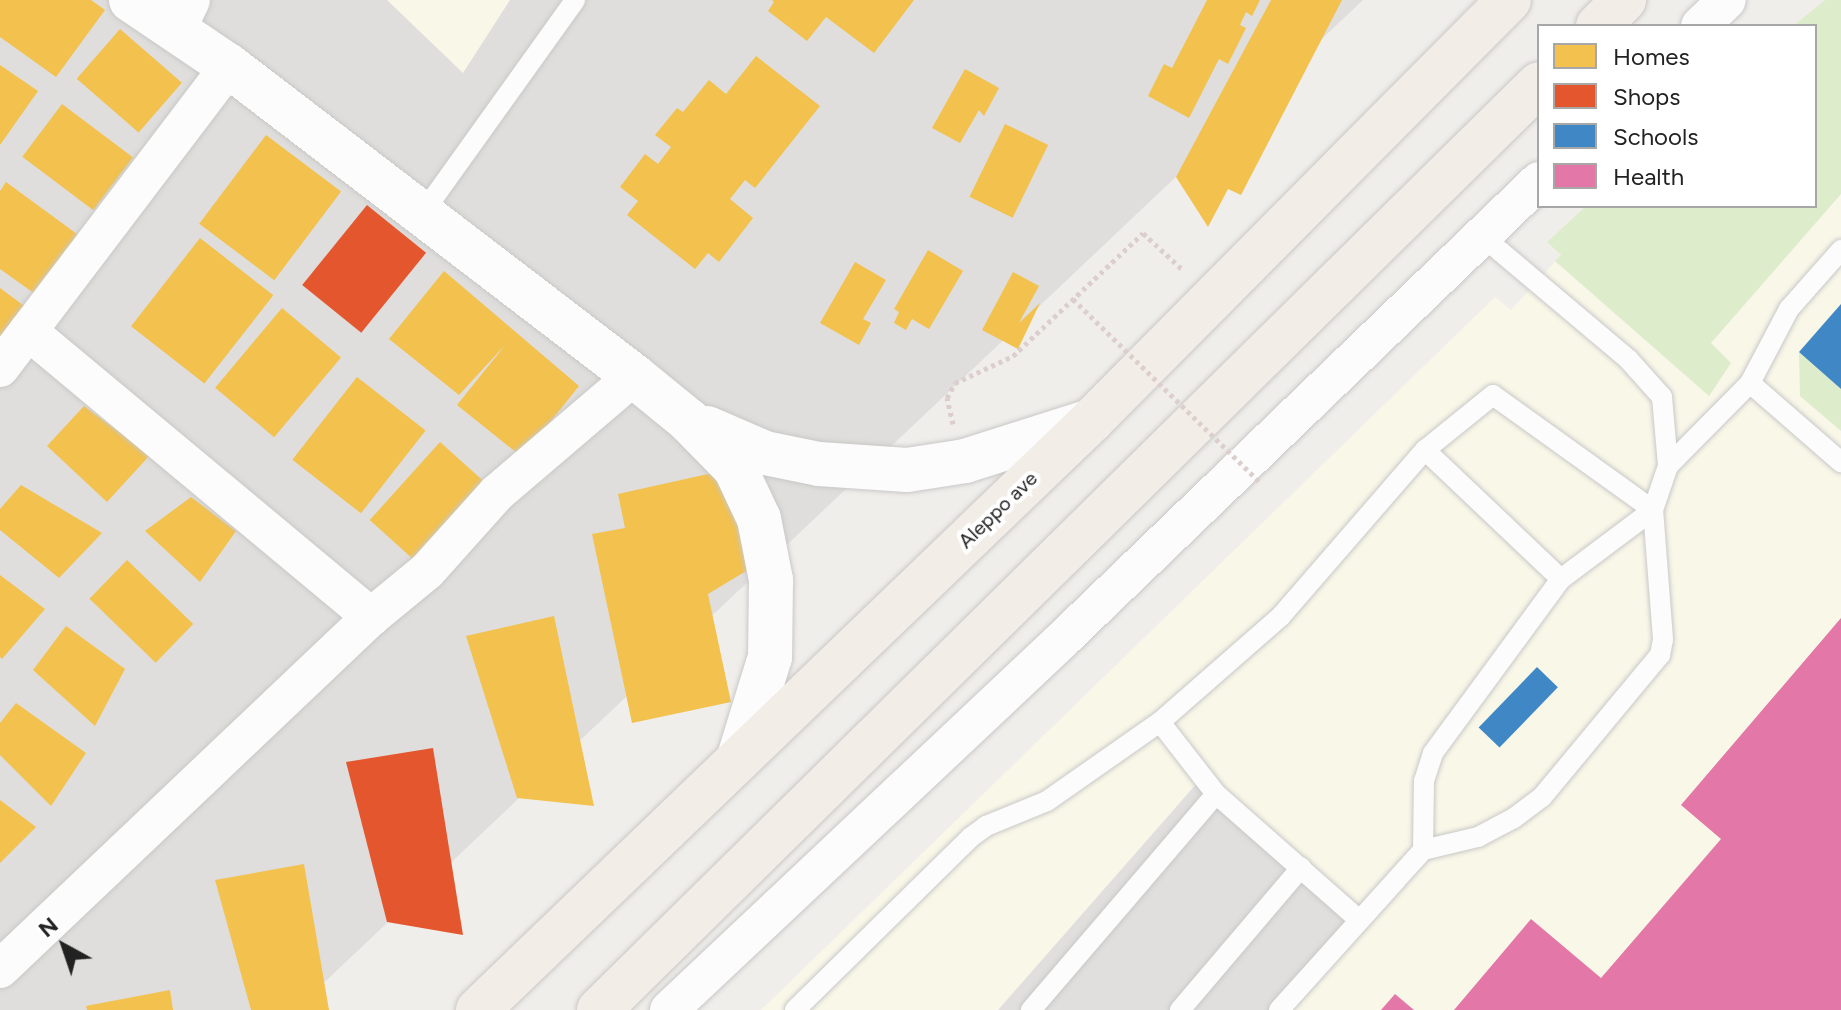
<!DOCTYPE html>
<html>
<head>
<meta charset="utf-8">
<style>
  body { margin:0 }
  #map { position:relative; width:1841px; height:1010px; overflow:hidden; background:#f0eeeb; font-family:Figtree,sans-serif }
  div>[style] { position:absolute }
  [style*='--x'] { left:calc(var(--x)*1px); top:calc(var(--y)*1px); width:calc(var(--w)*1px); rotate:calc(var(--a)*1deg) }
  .residential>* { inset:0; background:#dfdedc }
  .education>* { inset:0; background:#f8f7e8 }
  .grass>* { inset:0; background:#ddeccb }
  .parking>* { inset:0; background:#e0dfde }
  .homes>* { inset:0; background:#f2c14e; transform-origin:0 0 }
  .shops>* { inset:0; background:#e4572e; transform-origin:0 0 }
  .schools>* { inset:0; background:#3f88c5; transform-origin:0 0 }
  .health>* { inset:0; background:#e377a8 }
  .path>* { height:5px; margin-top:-2.5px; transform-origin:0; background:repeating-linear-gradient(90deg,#dccecd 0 4px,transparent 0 8px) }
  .roads { filter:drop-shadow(0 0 2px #c9c8c7) drop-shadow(0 0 2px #c9c8c7) }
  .service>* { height:20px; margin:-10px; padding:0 10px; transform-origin:10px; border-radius:10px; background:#fdfcfc }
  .minor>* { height:38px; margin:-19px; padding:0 19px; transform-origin:19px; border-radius:19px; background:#fdfcfc }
  .tertiary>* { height:44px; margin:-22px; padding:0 22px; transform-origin:22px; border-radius:22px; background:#fdfcfc }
  .primary>* { height:44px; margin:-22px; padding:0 22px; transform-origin:22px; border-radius:22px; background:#f3ede7 }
  .path-bridge>* { height:5px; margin-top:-2.5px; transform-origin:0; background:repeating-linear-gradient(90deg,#dccecd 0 4px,transparent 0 8px) }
  span { translate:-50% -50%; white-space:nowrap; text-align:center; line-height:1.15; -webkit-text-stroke:8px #fff; paint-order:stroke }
  .street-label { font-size:20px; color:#222 }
  .legend { position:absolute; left:1537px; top:24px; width:280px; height:184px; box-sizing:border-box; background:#fff; border:2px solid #a7a7a7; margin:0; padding:10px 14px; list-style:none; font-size:24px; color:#222 }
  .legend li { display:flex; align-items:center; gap:16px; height:40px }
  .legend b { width:40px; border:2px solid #a7a7a7 }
  .north { position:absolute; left:24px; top:906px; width:80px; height:80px; -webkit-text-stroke:6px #fff; paint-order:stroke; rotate:320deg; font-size:22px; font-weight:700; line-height:32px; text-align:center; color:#222 }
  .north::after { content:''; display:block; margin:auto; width:28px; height:36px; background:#222; clip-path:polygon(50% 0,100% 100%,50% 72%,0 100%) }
</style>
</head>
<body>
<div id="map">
  <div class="residential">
    <div style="clip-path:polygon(0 0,1363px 0,295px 1010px,0 1010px)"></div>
  </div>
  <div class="education">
    <div style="clip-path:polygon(387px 0,510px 0,463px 73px)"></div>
    <div style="clip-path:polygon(1825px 0,1841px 0,1841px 1010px,761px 1010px,1495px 297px,1511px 310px,1561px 255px,1547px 242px,1586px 206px,1815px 206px,1815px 26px,1793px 26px)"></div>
  </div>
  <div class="grass">
    <div style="clip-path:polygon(1825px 0,1841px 0,1841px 194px,1711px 343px,1731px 363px,1709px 396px,1555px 261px,1561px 255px,1547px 242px,1586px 206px,1815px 206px,1815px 26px,1793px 26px)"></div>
    <div style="clip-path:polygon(1799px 352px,1841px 389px,1841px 431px,1800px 396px)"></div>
  </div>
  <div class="parking">
    <div style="clip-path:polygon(1205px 774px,1372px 919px,1292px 1010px,998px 1010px)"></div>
  </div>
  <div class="homes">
    <div style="clip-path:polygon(0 0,91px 0,105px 10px,56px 77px,0 37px)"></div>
    <div style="clip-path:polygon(772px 0,914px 0,874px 53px,826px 17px,807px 41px,768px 11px,774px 2px)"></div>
    <div style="clip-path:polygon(1207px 0,1260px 0,1252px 16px,1246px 12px,1240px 25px,1246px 28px,1228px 64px,1219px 59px,1189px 118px,1148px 96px,1164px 64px,1172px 68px)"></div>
    <div style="clip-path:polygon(1271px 0,1342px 0,1241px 195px,1228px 189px,1208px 227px,1176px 177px)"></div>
    <div style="left:120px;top:29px;width:82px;height:66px;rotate:41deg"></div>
    <div style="clip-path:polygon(756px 56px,820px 106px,755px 188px,745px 180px,730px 199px,753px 218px,719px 262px,708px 253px,695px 269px,627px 215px,638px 201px,620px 187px,645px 154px,658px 164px,671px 147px,655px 135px,677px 108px,683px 112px,709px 80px,726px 94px)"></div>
    <div style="clip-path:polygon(0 65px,38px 91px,0 145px)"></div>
    <div style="clip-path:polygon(965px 69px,999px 88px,984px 116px,979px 110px,960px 143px,932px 128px)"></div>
    <div style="left:62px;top:104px;width:89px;height:66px;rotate:37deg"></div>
    <div style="left:1005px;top:124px;width:48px;height:81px;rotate:26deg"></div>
    <div style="left:266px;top:135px;width:94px;height:111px;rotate:37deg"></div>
    <div style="clip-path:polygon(6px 182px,81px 237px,38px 296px,0 269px,0 191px)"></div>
    <div style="left:200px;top:238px;width:93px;height:112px;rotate:38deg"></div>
    <div style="clip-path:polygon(928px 250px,963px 271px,929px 329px,912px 319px,906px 330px,894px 323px,899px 312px,894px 309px)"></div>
    <div style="clip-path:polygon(855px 262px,886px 280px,863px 319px,871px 323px,859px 345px,820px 323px)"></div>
    <div style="clip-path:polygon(444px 271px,579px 386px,522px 457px,457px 405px,506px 344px,459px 395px,389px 339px)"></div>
    <div style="clip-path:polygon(1013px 272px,1039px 286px,1019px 323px,1040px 303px,1018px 349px,982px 330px)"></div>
    <div style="clip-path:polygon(0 288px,27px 308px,0 344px)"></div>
    <div style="left:282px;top:308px;width:77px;height:104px;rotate:40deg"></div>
    <div style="left:357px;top:377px;width:87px;height:105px;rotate:38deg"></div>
    <div style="clip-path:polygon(84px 406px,150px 455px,107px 502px,47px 446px)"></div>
    <div style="left:440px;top:442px;width:76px;height:105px;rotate:42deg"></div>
    <div style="clip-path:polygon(735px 468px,771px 556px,708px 594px,731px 702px,632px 723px,592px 534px,625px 528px,618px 494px)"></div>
    <div style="clip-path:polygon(21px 485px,102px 533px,59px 578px,0 530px,0 509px)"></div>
    <div style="clip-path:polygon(191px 497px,236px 531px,200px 582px,145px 531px)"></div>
    <div style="left:127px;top:560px;width:92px;height:54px;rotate:44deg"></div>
    <div style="clip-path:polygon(0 575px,45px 609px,2px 659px,0 657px)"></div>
    <div style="clip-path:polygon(554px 616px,594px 806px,517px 798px,466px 636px)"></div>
    <div style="clip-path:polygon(66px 626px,125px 669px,95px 726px,33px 670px)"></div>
    <div style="clip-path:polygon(16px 703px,86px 753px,51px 806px,0 755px,0 723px)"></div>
    <div style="clip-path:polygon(0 800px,36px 827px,0 863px)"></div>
    <div style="clip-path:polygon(304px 864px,329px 1010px,251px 1010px,215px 880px)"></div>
    <div style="clip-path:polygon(170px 990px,173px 1010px,87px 1010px,86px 1006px)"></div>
  </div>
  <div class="shops">
    <div style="left:367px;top:205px;width:76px;height:103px;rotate:39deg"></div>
    <div style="clip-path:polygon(433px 748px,463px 935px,387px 922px,346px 762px)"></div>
  </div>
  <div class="schools">
    <div style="clip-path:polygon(1841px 304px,1841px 389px,1799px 352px)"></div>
    <div style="left:1537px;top:667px;width:29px;height:84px;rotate:44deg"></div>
  </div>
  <div class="health">
    <div style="clip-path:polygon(1841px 618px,1841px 1010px,1454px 1010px,1531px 919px,1601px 978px,1721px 839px,1681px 805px)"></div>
    <div style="clip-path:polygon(1395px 994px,1414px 1010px,1381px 1010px)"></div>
  </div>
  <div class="path">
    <div style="--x:953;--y:424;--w:27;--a:-103"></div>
    <div style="--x:947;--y:398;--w:17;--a:-62"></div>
    <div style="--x:955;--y:383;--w:64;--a:-25"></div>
    <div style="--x:1013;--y:356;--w:179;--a:-43.4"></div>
    <div style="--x:1143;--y:233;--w:54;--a:42.8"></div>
  </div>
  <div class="roads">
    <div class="service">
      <div style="--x:422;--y:214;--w:263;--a:-54.4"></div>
      <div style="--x:1482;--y:236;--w:191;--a:40.1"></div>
      <div style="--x:1628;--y:359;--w:51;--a:48.2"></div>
      <div style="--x:1662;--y:397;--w:69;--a:85"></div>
      <div style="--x:1750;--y:383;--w:121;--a:41"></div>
      <div style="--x:1423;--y:850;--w:57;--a:-13.3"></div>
      <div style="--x:1478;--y:837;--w:41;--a:-27.8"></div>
      <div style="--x:1514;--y:818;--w:35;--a:-37"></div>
      <div style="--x:1542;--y:797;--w:185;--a:-50.3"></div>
      <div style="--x:1660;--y:655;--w:16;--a:-79"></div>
      <div style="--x:1663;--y:639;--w:129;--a:-94.4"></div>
      <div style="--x:1653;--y:510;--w:197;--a:-144.3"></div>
      <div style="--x:1493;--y:395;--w:87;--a:141"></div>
      <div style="--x:1358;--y:919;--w:189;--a:-138.6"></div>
      <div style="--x:1216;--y:794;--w:91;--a:-127.9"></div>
      <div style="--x:1160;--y:722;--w:161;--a:-41.2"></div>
      <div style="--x:1281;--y:616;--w:220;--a:-49.1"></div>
      <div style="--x:1425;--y:450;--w:187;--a:43.5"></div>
      <div style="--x:795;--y:1010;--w:247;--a:-44.5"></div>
      <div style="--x:971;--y:837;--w:19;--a:-36"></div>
      <div style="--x:986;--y:826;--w:66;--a:-22.3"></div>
      <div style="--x:1047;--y:801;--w:138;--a:-35"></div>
      <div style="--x:1031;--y:1010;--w:284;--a:-49.4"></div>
      <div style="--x:1180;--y:1010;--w:187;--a:-49.6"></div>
      <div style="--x:1279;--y:1010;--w:215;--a:-48"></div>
      <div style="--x:1423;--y:850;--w:69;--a:-89.2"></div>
      <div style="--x:1424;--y:781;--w:29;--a:-72"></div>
      <div style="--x:1433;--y:753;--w:216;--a:-53.7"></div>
      <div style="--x:1561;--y:579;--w:115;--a:-36.9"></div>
      <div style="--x:1653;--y:510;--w:46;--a:-71.2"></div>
      <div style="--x:1668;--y:466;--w:117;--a:-45.3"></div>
      <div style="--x:1750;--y:383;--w:84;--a:-62.2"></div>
      <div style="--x:1789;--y:309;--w:79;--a:-48.6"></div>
    </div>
    <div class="minor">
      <div style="--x:1700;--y:26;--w:37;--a:-44"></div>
      <div style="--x:176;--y:31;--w:34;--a:-64"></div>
      <div style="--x:28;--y:331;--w:447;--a:39.8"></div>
      <div style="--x:0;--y:368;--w:379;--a:-52.8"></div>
      <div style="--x:0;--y:969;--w:511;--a:-43.49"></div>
      <div style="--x:371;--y:617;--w:72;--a:-39.4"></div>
      <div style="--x:427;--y:571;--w:105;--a:-48.1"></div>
      <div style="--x:497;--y:493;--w:180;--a:-40.5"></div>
      <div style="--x:669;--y:1010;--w:540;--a:-43.27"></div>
      <div style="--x:1062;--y:640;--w:662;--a:-43.9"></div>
    </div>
    <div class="tertiary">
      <div style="--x:131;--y:0;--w:118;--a:34"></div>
      <div style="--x:229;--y:66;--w:510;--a:37.43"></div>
      <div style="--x:634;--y:376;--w:70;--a:39.2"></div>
      <div style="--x:688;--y:420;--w:67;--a:45.6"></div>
      <div style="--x:735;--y:468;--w:56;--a:64.8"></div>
      <div style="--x:759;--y:519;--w:62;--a:78.9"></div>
      <div style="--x:771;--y:580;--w:77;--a:90.7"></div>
      <div style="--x:770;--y:657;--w:105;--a:107.2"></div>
      <div style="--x:707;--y:428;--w:63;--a:23.3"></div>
      <div style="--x:765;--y:453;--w:55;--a:11.5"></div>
      <div style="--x:819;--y:464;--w:88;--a:3.9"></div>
      <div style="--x:907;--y:470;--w:59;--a:-8.8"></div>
      <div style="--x:965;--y:461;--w:132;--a:-17.6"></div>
    </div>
    <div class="primary">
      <div style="--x:1598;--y:26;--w:37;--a:-45"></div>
      <div style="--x:478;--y:1010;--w:850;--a:-43.86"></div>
      <div style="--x:1091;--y:421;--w:593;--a:-45.2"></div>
      <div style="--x:599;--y:1010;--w:1319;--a:-44.57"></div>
    </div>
  </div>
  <div class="path-bridge">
    <div style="--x:1073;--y:299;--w:260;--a:44.4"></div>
  </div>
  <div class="street-label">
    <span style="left:998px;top:510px;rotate:-44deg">Aleppo ave</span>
  </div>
  <ul class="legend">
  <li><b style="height:22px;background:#f2c14e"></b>Homes</li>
  <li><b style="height:22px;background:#e4572e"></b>Shops</li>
  <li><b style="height:22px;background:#3f88c5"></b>Schools</li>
  <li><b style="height:22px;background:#e377a8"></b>Health</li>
  </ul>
  <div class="north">N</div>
</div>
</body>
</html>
